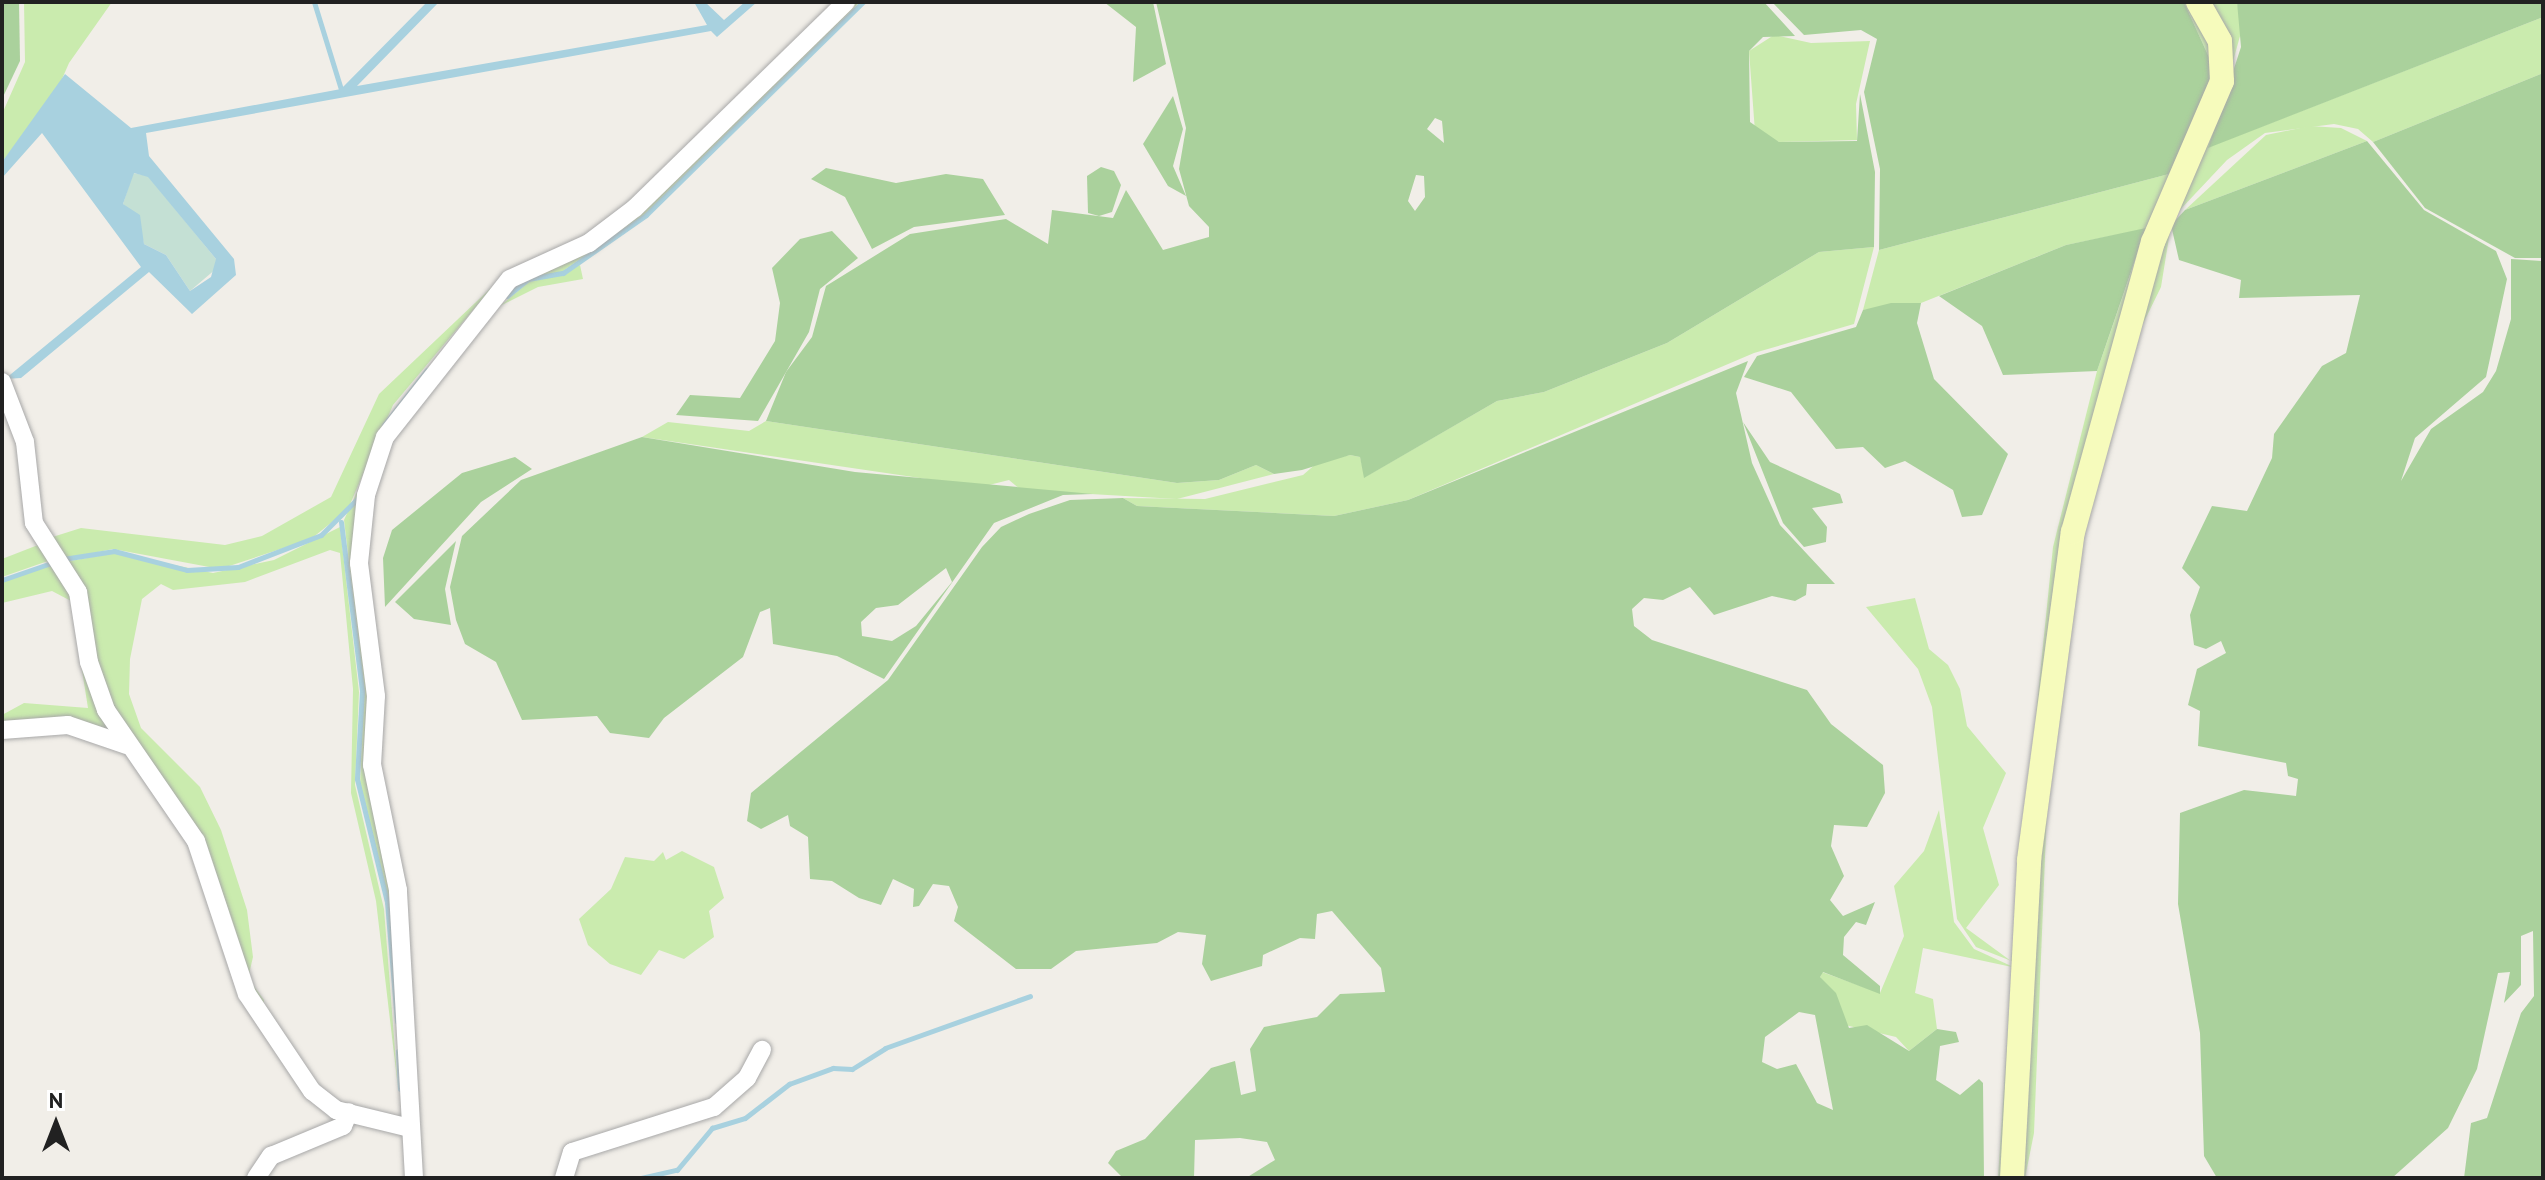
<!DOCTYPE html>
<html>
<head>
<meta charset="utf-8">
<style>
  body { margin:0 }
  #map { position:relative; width:2545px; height:1180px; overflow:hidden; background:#f1eee8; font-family:"PT Sans",sans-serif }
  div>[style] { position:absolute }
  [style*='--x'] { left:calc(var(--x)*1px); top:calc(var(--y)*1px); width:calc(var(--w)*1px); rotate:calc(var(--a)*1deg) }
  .grass>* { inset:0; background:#caebae }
  .forest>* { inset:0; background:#aad19c }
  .wetland>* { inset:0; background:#c4e0d4 }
  .water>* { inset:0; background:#a8d1df }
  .stream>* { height:5px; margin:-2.5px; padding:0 2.5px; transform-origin:2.5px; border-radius:2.5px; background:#a8d1df }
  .roads { filter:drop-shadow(0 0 2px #a8a8a8) drop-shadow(0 0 2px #a8a8a8) }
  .street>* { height:18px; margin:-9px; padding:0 9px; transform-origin:9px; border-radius:9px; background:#fff }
  .secondary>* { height:24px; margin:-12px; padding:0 12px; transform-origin:12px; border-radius:12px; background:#f6fbbc }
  span { translate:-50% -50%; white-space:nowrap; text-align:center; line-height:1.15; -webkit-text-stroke:6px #fff; paint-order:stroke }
  .frame { position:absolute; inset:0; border:4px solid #212121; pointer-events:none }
  .north { position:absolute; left:16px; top:1084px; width:80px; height:80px; -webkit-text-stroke:6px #fff; paint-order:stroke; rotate:0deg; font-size:22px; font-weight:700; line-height:32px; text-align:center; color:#212121 }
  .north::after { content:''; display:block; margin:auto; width:28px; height:36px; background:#212121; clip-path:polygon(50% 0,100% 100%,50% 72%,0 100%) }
</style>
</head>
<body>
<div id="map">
  <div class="grass">
    <div style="clip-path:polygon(24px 2px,112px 2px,69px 63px,55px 95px,2px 162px,2px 114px,25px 62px)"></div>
    <div style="clip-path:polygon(850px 2px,860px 2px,645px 214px,563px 271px,500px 291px,568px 256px)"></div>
    <div style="clip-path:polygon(2184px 2px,2192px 2px,2216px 64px,2111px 352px,2067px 524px,2019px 964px,1976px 947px,1957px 919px,1932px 707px,1918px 669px,1866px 607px,1915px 598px,1929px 649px,1948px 665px,1960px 689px,1967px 726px,2006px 773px,1983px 828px,1999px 885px,1966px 928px,2011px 961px,2053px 547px,2097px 371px,2146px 229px,2066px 245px,1921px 303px,1863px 310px,1879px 250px,2169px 174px,2212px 64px)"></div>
    <div style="clip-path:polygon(2205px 2px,2237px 2px,2242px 29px,2209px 147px,2543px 17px,2543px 73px,2373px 142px,2358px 129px,2334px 124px,2265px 133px,2227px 160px,2162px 229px,2227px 82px)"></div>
    <div style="clip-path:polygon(1774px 35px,1811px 43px,1870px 41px,1856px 104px,1857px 140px,1779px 142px,1755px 132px,1749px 51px)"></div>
    <div style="clip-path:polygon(2310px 126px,2341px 128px,2367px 141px,2185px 210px,2266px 135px)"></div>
    <div style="clip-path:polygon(2171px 225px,2161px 287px,2137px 336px,2082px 532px,2047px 807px,2034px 1133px,2025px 1178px,2017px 1178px,2031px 927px,2067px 598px,2107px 404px)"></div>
    <div style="clip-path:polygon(1874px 247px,1854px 324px,1754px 353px,1408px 500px,1334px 516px,1137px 506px,1123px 498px,1205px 499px,1303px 475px,1318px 462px,1350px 455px,1360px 457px,1365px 477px,1497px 401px,1544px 392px,1667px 343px,1819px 252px)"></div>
    <div style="clip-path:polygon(580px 265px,583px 279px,538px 287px,500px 306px,530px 281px)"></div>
    <div style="clip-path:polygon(495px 284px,393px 405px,348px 509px,311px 539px,220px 569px,113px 549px,53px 561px,43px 540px,81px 528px,225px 545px,262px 536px,331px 497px,379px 394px)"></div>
    <div style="clip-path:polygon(461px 338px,384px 437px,358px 528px,359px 609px,374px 697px,369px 777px,396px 899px,408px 1126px,390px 908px,360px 785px,364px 690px,344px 520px,395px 409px)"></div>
    <div style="clip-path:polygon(766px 421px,1177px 483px,1219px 480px,1256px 465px,1274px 474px,1177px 499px,1021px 490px,1009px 480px,981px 487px,642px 437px,668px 422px,749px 431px)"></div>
    <div style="clip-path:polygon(340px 527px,359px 692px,355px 785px,384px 909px,398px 1088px,376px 901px,351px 793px,353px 689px,340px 553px,330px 550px,245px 582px,173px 590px,161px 584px,142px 599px,130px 659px,129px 694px,141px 728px,200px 787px,221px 830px,247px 910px,253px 957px,248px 978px,264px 1000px,263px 1015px,249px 993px,197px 840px,108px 708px,91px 663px,80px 591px,58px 563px,116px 553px,213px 573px,274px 560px)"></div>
    <div style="clip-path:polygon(38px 545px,48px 561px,2px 577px,2px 559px)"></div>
    <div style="clip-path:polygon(53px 564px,77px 594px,117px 735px,84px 726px,2px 727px,2px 715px,24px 703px,88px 708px,71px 601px,52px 591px,2px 603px,2px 582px)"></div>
    <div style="clip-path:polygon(1939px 810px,1954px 922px,1974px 949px,2020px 970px,2007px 1178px,1998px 1178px,2012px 967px,1923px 948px,1915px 993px,1933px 999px,1937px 1029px,1909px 1051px,1896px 1037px,1845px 1025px,1820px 977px,1822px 972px,1880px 993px,1904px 936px,1894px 886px,1924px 851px)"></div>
    <div style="clip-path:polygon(682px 851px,714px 867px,724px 898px,709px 911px,714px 937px,684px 959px,659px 950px,641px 975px,610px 964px,588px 945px,579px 919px,611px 889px,625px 857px,654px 861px,663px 852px,666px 860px)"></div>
  </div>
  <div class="forest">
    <div style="clip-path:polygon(2px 2px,19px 2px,20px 61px,2px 99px)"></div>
    <div style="clip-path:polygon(1104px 2px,1153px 2px,1166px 64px,1133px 82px,1136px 27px)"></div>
    <div style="clip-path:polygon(evenodd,1156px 2px,1764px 2px,1795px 36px,1763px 37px,1749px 51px,1750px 122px,1779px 142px,1857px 141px,1860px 94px,1875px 172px,1874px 247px,1819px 252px,1667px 343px,1544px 392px,1497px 401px,1364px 478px,1360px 457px,1350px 455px,1302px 470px,1274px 474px,1256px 465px,1219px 480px,1177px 483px,766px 421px,786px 372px,812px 337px,826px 286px,910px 234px,1006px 219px,1048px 244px,1052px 210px,1113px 218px,1126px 190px,1163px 250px,1209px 237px,1209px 227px,1189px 206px,1179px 169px,1186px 128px,1156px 2px,1435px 118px,1442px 121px,1444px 143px,1427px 129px,1435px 118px,1156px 2px,1416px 175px,1424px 176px,1425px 197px,1415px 211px,1408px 201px,1416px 175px)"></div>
    <div style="clip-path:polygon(1772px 2px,2184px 2px,2212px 64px,2208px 88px,2169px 174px,1879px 250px,1880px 169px,1864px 92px,1877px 39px,1861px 30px,1804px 35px)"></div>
    <div style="clip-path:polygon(2237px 2px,2543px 2px,2543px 17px,2208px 148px,2241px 47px)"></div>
    <div style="clip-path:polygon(2543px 73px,2543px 258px,2515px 258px,2425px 208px,2373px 142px)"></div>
    <div style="clip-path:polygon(1173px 96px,1183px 129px,1173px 166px,1186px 196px,1168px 186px,1143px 144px)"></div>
    <div style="clip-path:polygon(2367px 141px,2424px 210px,2496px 251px,2507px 279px,2486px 377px,2415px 438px,2401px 481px,2431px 429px,2483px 392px,2496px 371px,2511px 319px,2511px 259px,2543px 261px,2543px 1178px,2464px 1178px,2471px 1123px,2487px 1118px,2521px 1013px,2534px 996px,2533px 931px,2521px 936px,2521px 985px,2504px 1003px,2510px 972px,2498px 973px,2477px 1069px,2448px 1128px,2392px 1178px,2217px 1178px,2204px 1156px,2200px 1033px,2178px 904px,2180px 813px,2244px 790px,2296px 796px,2298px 779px,2288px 776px,2286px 763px,2198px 746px,2200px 711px,2188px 705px,2197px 669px,2226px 653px,2221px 641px,2206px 649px,2194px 645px,2190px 615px,2200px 587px,2182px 568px,2212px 506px,2247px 511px,2272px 458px,2274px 434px,2322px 366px,2346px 353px,2360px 295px,2239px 298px,2241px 280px,2179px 260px,2171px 225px,2185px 210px)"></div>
    <div style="clip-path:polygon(1101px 167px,1114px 171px,1121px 185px,1112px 212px,1099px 216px,1088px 213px,1087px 176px)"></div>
    <div style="clip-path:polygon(826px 168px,896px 183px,946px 174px,983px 179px,1005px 215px,914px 227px,872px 249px,845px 197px,811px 179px)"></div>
    <div style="clip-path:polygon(2146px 228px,2097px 371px,2003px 375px,1982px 326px,1939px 296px,2066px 245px)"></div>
    <div style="clip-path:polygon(832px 231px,858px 258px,820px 289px,809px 332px,758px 421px,676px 415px,690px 395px,740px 398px,775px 341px,780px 303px,772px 268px,800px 239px)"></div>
    <div style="clip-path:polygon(1891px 303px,1921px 303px,1917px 323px,1934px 379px,2008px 454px,1982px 515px,1962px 517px,1953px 490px,1905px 461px,1885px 468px,1863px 447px,1836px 449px,1791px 392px,1744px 377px,1757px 356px,1856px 327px,1863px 310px)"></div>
    <div style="clip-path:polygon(evenodd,1748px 361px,1736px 393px,1752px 463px,1780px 525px,1835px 584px,1807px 584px,1806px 595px,1795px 601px,1772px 596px,1714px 615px,1690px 587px,1663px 600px,1644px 598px,1632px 609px,1634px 626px,1652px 640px,1807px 690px,1831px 724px,1883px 765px,1885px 793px,1867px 827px,1834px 825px,1831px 846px,1844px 876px,1830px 900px,1843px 916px,1875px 902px,1866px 925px,1856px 922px,1844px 937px,1843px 955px,1880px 986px,1880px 994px,1823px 972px,1820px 977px,1836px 993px,1849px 1028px,1867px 1025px,1909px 1051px,1937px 1029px,1956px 1032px,1959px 1042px,1940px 1046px,1936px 1080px,1960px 1095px,1979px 1079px,1983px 1083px,1984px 1178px,1246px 1178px,1275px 1160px,1267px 1142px,1240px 1138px,1195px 1140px,1194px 1178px,1123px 1178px,1108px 1163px,1116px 1151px,1145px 1139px,1211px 1068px,1235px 1061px,1241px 1095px,1256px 1091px,1250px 1049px,1264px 1027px,1317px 1017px,1340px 994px,1385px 992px,1381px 968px,1332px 911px,1317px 914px,1315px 939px,1300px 938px,1263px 955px,1262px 966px,1211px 981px,1202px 964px,1206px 935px,1178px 932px,1157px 943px,1076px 951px,1051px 969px,1016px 969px,954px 921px,958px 907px,949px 886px,933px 884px,919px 906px,913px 907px,914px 889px,893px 879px,881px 905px,859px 898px,832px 881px,810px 879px,808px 837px,790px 826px,788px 815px,761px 829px,747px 821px,751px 793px,888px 680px,982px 547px,1001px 527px,1029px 514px,1070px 500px,1123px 498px,1137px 506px,1334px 516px,1408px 500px,1748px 361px,1799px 1012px,1815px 1015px,1833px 1110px,1817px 1103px,1796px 1064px,1777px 1069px,1762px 1062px,1765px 1037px,1799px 1012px)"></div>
    <div style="clip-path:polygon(1743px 422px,1770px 462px,1840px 494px,1843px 503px,1812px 508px,1827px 527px,1826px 542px,1804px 547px,1783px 523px)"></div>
    <div style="clip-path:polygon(evenodd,642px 437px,855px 472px,1093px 494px,1063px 495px,994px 523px,884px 679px,837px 656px,773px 644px,770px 608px,760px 612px,743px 657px,664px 718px,649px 738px,610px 733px,597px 716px,522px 720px,496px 662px,465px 644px,456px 620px,450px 587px,462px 536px,521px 480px,642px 437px,946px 568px,952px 582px,916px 626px,892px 641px,862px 636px,861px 622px,876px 608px,898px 605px,946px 568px)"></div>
    <div style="clip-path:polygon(515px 457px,532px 469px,481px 502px,385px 607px,383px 558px,392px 530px,462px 473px)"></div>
    <div style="clip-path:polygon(456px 541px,445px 589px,451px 625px,414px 619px,395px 602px)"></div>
  </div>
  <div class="wetland">
    <div style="clip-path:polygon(133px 173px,148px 176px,216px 259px,217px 268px,190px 291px,166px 255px,144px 244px,139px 222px,123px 204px)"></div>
  </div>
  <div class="water">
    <div style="clip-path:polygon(evenodd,427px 2px,439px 2px,357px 86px,707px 25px,694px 2px,705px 2px,724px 20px,745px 2px,757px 2px,717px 37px,711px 31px,146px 133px,149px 156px,234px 259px,236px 275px,192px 314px,149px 272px,21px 378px,5px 379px,141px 267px,42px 133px,2px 178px,2px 162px,65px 74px,131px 128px,341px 89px,427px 2px,134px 173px,148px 177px,216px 259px,211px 277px,190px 291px,166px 255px,144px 244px,140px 215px,123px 204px,134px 173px)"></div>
  </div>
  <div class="stream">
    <div style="--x:314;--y:2;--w:91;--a:72.8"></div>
    <div style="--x:507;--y:296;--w:27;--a:-39"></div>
    <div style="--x:528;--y:279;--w:36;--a:-10"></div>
    <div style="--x:563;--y:273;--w:101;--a:-34.9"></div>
    <div style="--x:646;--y:215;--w:304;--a:-44.5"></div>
    <div style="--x:384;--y:425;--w:70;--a:-52"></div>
    <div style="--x:341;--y:522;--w:170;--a:82.9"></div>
    <div style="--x:362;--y:691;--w:88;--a:93.3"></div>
    <div style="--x:357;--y:779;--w:127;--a:76.3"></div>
    <div style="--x:387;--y:902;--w:120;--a:85.2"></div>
    <div style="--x:63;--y:559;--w:52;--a:-8.9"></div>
    <div style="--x:114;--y:551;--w:75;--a:14.6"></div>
    <div style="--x:187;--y:570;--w:51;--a:-3.4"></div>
    <div style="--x:238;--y:567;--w:89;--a:-21.1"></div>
    <div style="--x:321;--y:535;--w:52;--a:-45"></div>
    <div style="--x:2;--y:580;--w:55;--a:-19.1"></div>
    <div style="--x:398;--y:1051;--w:38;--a:87"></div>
    <div style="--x:641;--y:1178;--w:37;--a:-13"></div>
    <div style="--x:677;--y:1170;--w:55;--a:-50.2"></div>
    <div style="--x:712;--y:1128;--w:34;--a:-17"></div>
    <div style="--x:745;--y:1118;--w:56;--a:-37.7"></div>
    <div style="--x:789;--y:1084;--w:47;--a:-20"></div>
    <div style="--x:833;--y:1068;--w:19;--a:3"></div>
    <div style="--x:852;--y:1069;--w:39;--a:-32"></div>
    <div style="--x:885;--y:1048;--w:154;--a:-19.7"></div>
  </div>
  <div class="roads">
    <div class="street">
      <div style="--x:2;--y:382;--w:64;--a:69"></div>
      <div style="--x:25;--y:442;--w:81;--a:83.7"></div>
      <div style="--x:34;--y:523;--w:82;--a:57.5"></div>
      <div style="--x:78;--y:592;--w:71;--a:81.1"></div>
      <div style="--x:89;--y:662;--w:51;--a:70.5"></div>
      <div style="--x:106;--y:710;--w:159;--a:55.5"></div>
      <div style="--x:196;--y:841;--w:161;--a:71.6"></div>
      <div style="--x:247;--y:994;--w:117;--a:56.2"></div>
      <div style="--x:312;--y:1091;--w:31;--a:38"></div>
      <div style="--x:336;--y:1110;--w:76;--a:13.7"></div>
      <div style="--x:2;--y:730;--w:66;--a:-4.3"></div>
      <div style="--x:68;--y:725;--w:61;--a:19"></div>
      <div style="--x:256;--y:1178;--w:27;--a:-56"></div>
      <div style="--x:271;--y:1156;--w:78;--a:-22.6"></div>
      <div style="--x:343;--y:1126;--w:15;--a:-67"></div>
      <div style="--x:414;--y:1178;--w:288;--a:-93.2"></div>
      <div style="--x:398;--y:890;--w:128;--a:-101.7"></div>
      <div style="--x:372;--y:765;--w:69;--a:-86.7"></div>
      <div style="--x:376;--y:696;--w:134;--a:-97.3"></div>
      <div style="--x:359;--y:563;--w:68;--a:-84.1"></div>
      <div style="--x:366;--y:495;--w:61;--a:-71.9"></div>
      <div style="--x:385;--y:437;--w:201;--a:-51.7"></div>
      <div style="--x:510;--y:279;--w:87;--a:-24.5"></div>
      <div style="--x:589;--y:243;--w:58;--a:-37.3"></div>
      <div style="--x:635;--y:208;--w:295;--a:-44.3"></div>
      <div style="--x:564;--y:1178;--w:27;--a:-73"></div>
      <div style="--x:572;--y:1152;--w:149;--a:-17.6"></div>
      <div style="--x:714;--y:1107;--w:44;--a:-41.3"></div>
      <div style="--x:747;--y:1078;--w:32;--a:-62"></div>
    </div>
    <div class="secondary">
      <div style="--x:2012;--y:1178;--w:318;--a:-86.9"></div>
      <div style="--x:2029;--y:860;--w:331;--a:-82.4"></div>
      <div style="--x:2073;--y:532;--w:301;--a:-74.6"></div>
      <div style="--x:2153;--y:242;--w:175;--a:-66.8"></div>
      <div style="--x:2222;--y:81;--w:40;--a:-92.9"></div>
      <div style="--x:2220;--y:41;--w:45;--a:-119.4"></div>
    </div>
  </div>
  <div class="frame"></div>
  <div class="north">N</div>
</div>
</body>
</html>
